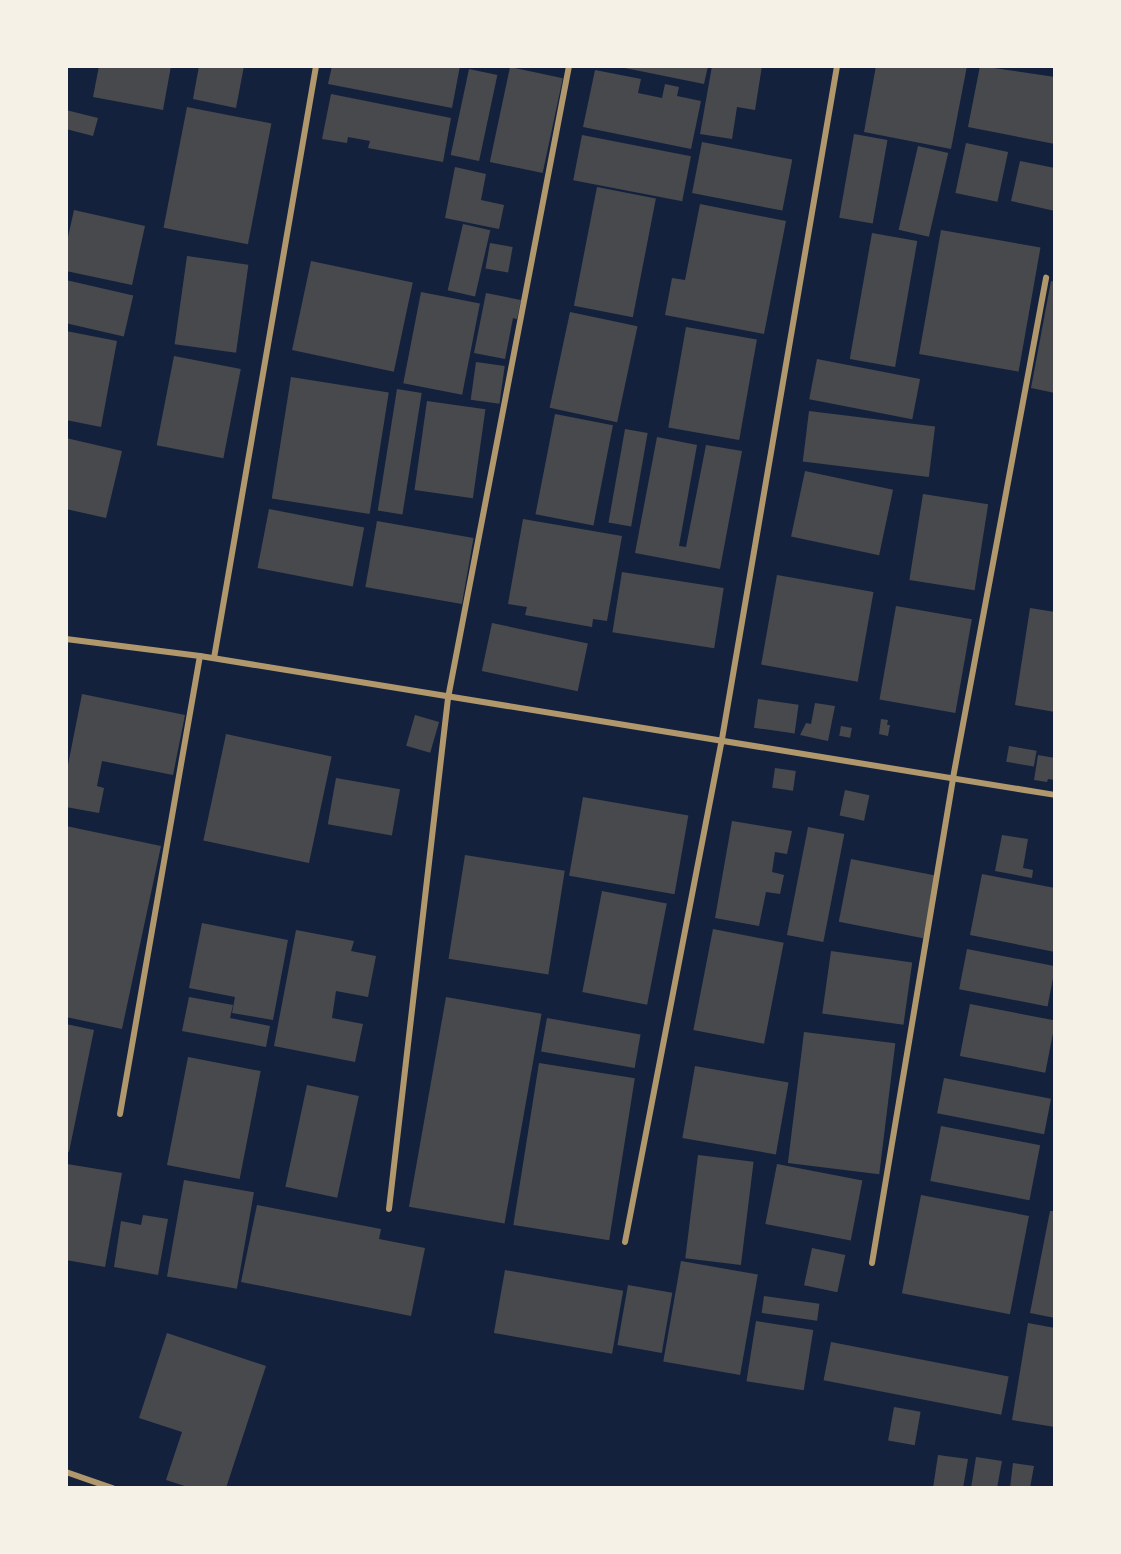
<!DOCTYPE html>
<html>
<head>
<meta charset="utf-8">
<style>
  body { margin:0 }
  #map { position:relative; width:1121px; height:1554px; overflow:hidden; background:#14213d; font-family:"Titillium Web",sans-serif }
  div>[style] { position:absolute }
  [style*='--x'] { left:calc(var(--x)*1px); top:calc(var(--y)*1px); width:calc(var(--w)*1px); rotate:calc(var(--a)*1deg) }
  .building>* { inset:0; background:#48494c; transform-origin:0 0 }
  .minor>* { height:6px; margin:-3px; padding:0 3px; transform-origin:3px; border-radius:3px; background:#b1986c }
  span { translate:-50% -50%; white-space:nowrap; text-align:center; line-height:1.15; -webkit-text-stroke:4.5px #f6f1e7; paint-order:stroke }
  .frame { position:absolute; inset:0; border:68px solid #f6f1e7; pointer-events:none }
</style>
</head>
<body>
<div id="map">
  <div class="building">
    <div style="clip-path:polygon(99px 66px,171px 66px,163px 110px,93px 97px)"></div>
    <div style="clip-path:polygon(199px 66px,244px 66px,236px 108px,193px 99px)"></div>
    <div style="clip-path:polygon(332px 66px,460px 66px,452px 108px,328px 84px)"></div>
    <div style="clip-path:polygon(615px 66px,708px 66px,704px 84px)"></div>
    <div style="clip-path:polygon(712px 66px,762px 66px,755px 110px,737px 107px,732px 139px,700px 134px)"></div>
    <div style="clip-path:polygon(876px 66px,967px 66px,951px 149px,864px 132px)"></div>
    <div style="clip-path:polygon(980px 66px,1055px 77px,1055px 144px,968px 127px)"></div>
    <div style="left:510px;top:67px;width:54px;height:97px;rotate:12deg"></div>
    <div style="left:469px;top:69px;width:29px;height:88px;rotate:12deg"></div>
    <div style="clip-path:polygon(595px 70px,641px 79px,638px 93px,662px 98px,665px 84px,679px 87px,677px 96px,701px 101px,691px 149px,583px 127px)"></div>
    <div style="clip-path:polygon(331px 94px,451px 118px,443px 162px,368px 148px,370px 141px,348px 137px,347px 143px,322px 139px)"></div>
    <div style="left:187px;top:107px;width:86px;height:123px;rotate:11deg"></div>
    <div style="clip-path:polygon(66px 110px,98px 118px,93px 136px,66px 129px)"></div>
    <div style="left:854px;top:134px;width:34px;height:85px;rotate:10deg"></div>
    <div style="left:582px;top:135px;width:111px;height:46px;rotate:11deg"></div>
    <div style="left:702px;top:142px;width:92px;height:52px;rotate:11deg"></div>
    <div style="left:966px;top:143px;width:43px;height:51px;rotate:12deg"></div>
    <div style="left:918px;top:146px;width:31px;height:86px;rotate:13deg"></div>
    <div style="clip-path:polygon(1020px 161px,1055px 168px,1055px 211px,1011px 201px)"></div>
    <div style="clip-path:polygon(455px 167px,486px 174px,481px 200px,504px 205px,499px 229px,445px 218px)"></div>
    <div style="left:597px;top:187px;width:60px;height:121px;rotate:11deg"></div>
    <div style="clip-path:polygon(700px 204px,786px 221px,764px 334px,665px 315px,672px 278px,685px 280px)"></div>
    <div style="clip-path:polygon(74px 210px,145px 226px,132px 285px,66px 271px,66px 246px)"></div>
    <div style="left:463px;top:224px;width:28px;height:68px;rotate:13deg"></div>
    <div style="left:941px;top:230px;width:101px;height:126px;rotate:10deg"></div>
    <div style="left:872px;top:233px;width:46px;height:128px;rotate:10deg"></div>
    <div style="left:490px;top:243px;width:23px;height:26px;rotate:10deg"></div>
    <div style="left:187px;top:256px;width:62px;height:89px;rotate:8deg"></div>
    <div style="left:311px;top:261px;width:104px;height:91px;rotate:12deg"></div>
    <div style="left:66px;top:280px;width:69px;height:42px;rotate:13deg"></div>
    <div style="clip-path:polygon(1051px 281px,1055px 282px,1055px 393px,1031px 388px)"></div>
    <div style="left:421px;top:292px;width:60px;height:93px;rotate:11deg"></div>
    <div style="clip-path:polygon(486px 293px,521px 300px,517px 319px,513px 318px,505px 359px,474px 353px)"></div>
    <div style="left:570px;top:312px;width:69px;height:98px;rotate:12deg"></div>
    <div style="left:686px;top:327px;width:72px;height:102px;rotate:10deg"></div>
    <div style="clip-path:polygon(66px 331px,117px 341px,101px 427px,66px 420px)"></div>
    <div style="left:174px;top:356px;width:68px;height:91px;rotate:11deg"></div>
    <div style="left:817px;top:359px;width:105px;height:41px;rotate:11deg"></div>
    <div style="left:476px;top:362px;width:29px;height:38px;rotate:8deg"></div>
    <div style="left:291px;top:377px;width:99px;height:123px;rotate:9deg"></div>
    <div style="left:397px;top:389px;width:25px;height:123px;rotate:9deg"></div>
    <div style="left:427px;top:401px;width:59px;height:90px;rotate:8deg"></div>
    <div style="left:809px;top:411px;width:127px;height:51px;rotate:7deg"></div>
    <div style="left:555px;top:414px;width:59px;height:102px;rotate:11deg"></div>
    <div style="left:625px;top:429px;width:23px;height:95px;rotate:10deg"></div>
    <div style="clip-path:polygon(657px 437px,697px 445px,679px 546px,686px 547px,706px 445px,742px 451px,720px 569px,635px 553px)"></div>
    <div style="clip-path:polygon(66px 438px,122px 451px,106px 518px,66px 509px)"></div>
    <div style="left:805px;top:471px;width:90px;height:67px;rotate:12deg"></div>
    <div style="left:923px;top:494px;width:66px;height:87px;rotate:9deg"></div>
    <div style="left:269px;top:509px;width:97px;height:60px;rotate:11deg"></div>
    <div style="clip-path:polygon(523px 519px,622px 536px,607px 621px,593px 619px,592px 627px,525px 615px,527px 607px,508px 604px)"></div>
    <div style="left:377px;top:521px;width:98px;height:67px;rotate:10deg"></div>
    <div style="left:622px;top:572px;width:103px;height:61px;rotate:9deg"></div>
    <div style="left:777px;top:575px;width:98px;height:91px;rotate:10deg"></div>
    <div style="left:896px;top:606px;width:77px;height:95px;rotate:10deg"></div>
    <div style="clip-path:polygon(1030px 608px,1055px 612px,1055px 712px,1015px 705px)"></div>
    <div style="left:492px;top:623px;width:98px;height:49px;rotate:12deg"></div>
    <div style="clip-path:polygon(82px 694px,185px 715px,173px 775px,102px 761px,97px 786px,104px 788px,99px 813px,66px 807px,66px 775px)"></div>
    <div style="left:758px;top:699px;width:41px;height:29px;rotate:8deg"></div>
    <div style="clip-path:polygon(815px 703px,835px 706px,828px 741px,800px 735px,806px 723px,811px 724px)"></div>
    <div style="left:415px;top:715px;width:25px;height:32px;rotate:16deg"></div>
    <div style="clip-path:polygon(881px 719px,888px 720px,887px 725px,890px 725px,888px 736px,879px 734px)"></div>
    <div style="left:841px;top:726px;width:11px;height:10px;rotate:10deg"></div>
    <div style="left:226px;top:734px;width:108px;height:109px;rotate:12deg"></div>
    <div style="left:1009px;top:746px;width:28px;height:16px;rotate:10deg"></div>
    <div style="clip-path:polygon(1038px 755px,1055px 758px,1055px 780px,1048px 779px,1047px 782px,1034px 780px)"></div>
    <div style="left:775px;top:768px;width:21px;height:20px;rotate:8deg"></div>
    <div style="left:336px;top:778px;width:65px;height:47px;rotate:10deg"></div>
    <div style="left:845px;top:790px;width:25px;height:26px;rotate:12deg"></div>
    <div style="left:583px;top:797px;width:107px;height:80px;rotate:10deg"></div>
    <div style="clip-path:polygon(732px 821px,792px 831px,787px 854px,775px 852px,772px 872px,784px 875px,780px 894px,766px 892px,759px 926px,715px 918px)"></div>
    <div style="clip-path:polygon(66px 826px,161px 846px,122px 1029px,66px 1017px)"></div>
    <div style="left:808px;top:827px;width:37px;height:110px;rotate:11deg"></div>
    <div style="clip-path:polygon(1002px 835px,1028px 839px,1023px 868px,1033px 870px,1032px 878px,995px 871px)"></div>
    <div style="left:465px;top:855px;width:101px;height:105px;rotate:9deg"></div>
    <div style="left:851px;top:859px;width:86px;height:64px;rotate:11deg"></div>
    <div style="clip-path:polygon(982px 874px,1055px 888px,1055px 952px,970px 935px)"></div>
    <div style="left:602px;top:891px;width:66px;height:103px;rotate:11deg"></div>
    <div style="clip-path:polygon(202px 923px,288px 940px,273px 1020px,232px 1013px,235px 997px,189px 988px)"></div>
    <div style="left:713px;top:929px;width:72px;height:103px;rotate:11deg"></div>
    <div style="clip-path:polygon(296px 930px,354px 941px,351px 951px,376px 956px,368px 997px,336px 991px,332px 1018px,363px 1024px,355px 1062px,274px 1046px)"></div>
    <div style="left:967px;top:949px;width:90px;height:41px;rotate:11deg"></div>
    <div style="left:831px;top:951px;width:82px;height:63px;rotate:8deg"></div>
    <div style="clip-path:polygon(189px 997px,233px 1005px,230px 1018px,270px 1026px,266px 1047px,182px 1031px)"></div>
    <div style="left:446px;top:997px;width:97px;height:213px;rotate:10deg"></div>
    <div style="left:970px;top:1004px;width:87px;height:53px;rotate:11deg"></div>
    <div style="left:547px;top:1018px;width:95px;height:34px;rotate:10deg"></div>
    <div style="clip-path:polygon(66px 1024px,94px 1030px,69px 1152px,66px 1151px)"></div>
    <div style="left:804px;top:1032px;width:92px;height:132px;rotate:7deg"></div>
    <div style="left:188px;top:1057px;width:74px;height:110px;rotate:11deg"></div>
    <div style="left:539px;top:1063px;width:97px;height:164px;rotate:9deg"></div>
    <div style="left:695px;top:1066px;width:95px;height:73px;rotate:10deg"></div>
    <div style="left:944px;top:1078px;width:109px;height:36px;rotate:11deg"></div>
    <div style="left:307px;top:1085px;width:53px;height:104px;rotate:12deg"></div>
    <div style="left:941px;top:1126px;width:101px;height:56px;rotate:11deg"></div>
    <div style="left:698px;top:1155px;width:56px;height:104px;rotate:7deg"></div>
    <div style="clip-path:polygon(67px 1164px,122px 1173px,105px 1267px,66px 1260px)"></div>
    <div style="left:777px;top:1164px;width:87px;height:61px;rotate:11deg"></div>
    <div style="left:184px;top:1180px;width:71px;height:98px;rotate:10deg"></div>
    <div style="left:921px;top:1195px;width:110px;height:100px;rotate:11deg"></div>
    <div style="clip-path:polygon(257px 1205px,381px 1229px,379px 1239px,425px 1248px,411px 1316px,241px 1282px)"></div>
    <div style="clip-path:polygon(1050px 1211px,1055px 1211px,1055px 1318px,1030px 1313px)"></div>
    <div style="clip-path:polygon(143px 1215px,168px 1219px,158px 1275px,114px 1267px,121px 1221px,141px 1225px)"></div>
    <div style="left:812px;top:1248px;width:34px;height:38px;rotate:12deg"></div>
    <div style="left:681px;top:1261px;width:78px;height:102px;rotate:10deg"></div>
    <div style="left:505px;top:1270px;width:120px;height:64px;rotate:10deg"></div>
    <div style="left:628px;top:1285px;width:45px;height:61px;rotate:10deg"></div>
    <div style="left:764px;top:1296px;width:56px;height:17px;rotate:8deg"></div>
    <div style="left:756px;top:1321px;width:58px;height:61px;rotate:9deg"></div>
    <div style="clip-path:polygon(1028px 1323px,1055px 1328px,1055px 1427px,1012px 1420px)"></div>
    <div style="clip-path:polygon(167px 1333px,266px 1366px,226px 1488px,191px 1488px,166px 1480px,182px 1432px,139px 1418px)"></div>
    <div style="left:831px;top:1342px;width:181px;height:39px;rotate:11deg"></div>
    <div style="left:894px;top:1407px;width:27px;height:34px;rotate:10deg"></div>
    <div style="clip-path:polygon(938px 1455px,968px 1459px,963px 1488px,933px 1488px)"></div>
    <div style="clip-path:polygon(976px 1457px,1002px 1461px,997px 1488px,971px 1488px)"></div>
    <div style="clip-path:polygon(1013px 1463px,1034px 1466px,1030px 1488px,1010px 1488px)"></div>
  </div>
  <div class="minor">
    <div style="--x:66;--y:639;--w:135;--a:7.2"></div>
    <div style="--x:200;--y:656;--w:866;--a:9.23"></div>
    <div style="--x:214;--y:658;--w:601;--a:-80.22"></div>
    <div style="--x:120;--y:1114;--w:465;--a:-80.1"></div>
    <div style="--x:389;--y:1209;--w:514;--a:-83.41"></div>
    <div style="--x:448;--y:698;--w:643;--a:-79.16"></div>
    <div style="--x:625;--y:1242;--w:512;--a:-79.08"></div>
    <div style="--x:722;--y:739;--w:683;--a:-80.3"></div>
    <div style="--x:872;--y:1263;--w:492;--a:-80.5"></div>
    <div style="--x:953;--y:778;--w:509;--a:-79.46"></div>
    <div style="--x:66;--y:1472;--w:49;--a:19.2"></div>
  </div>
  <div class="frame"></div>
</div>
</body>
</html>
